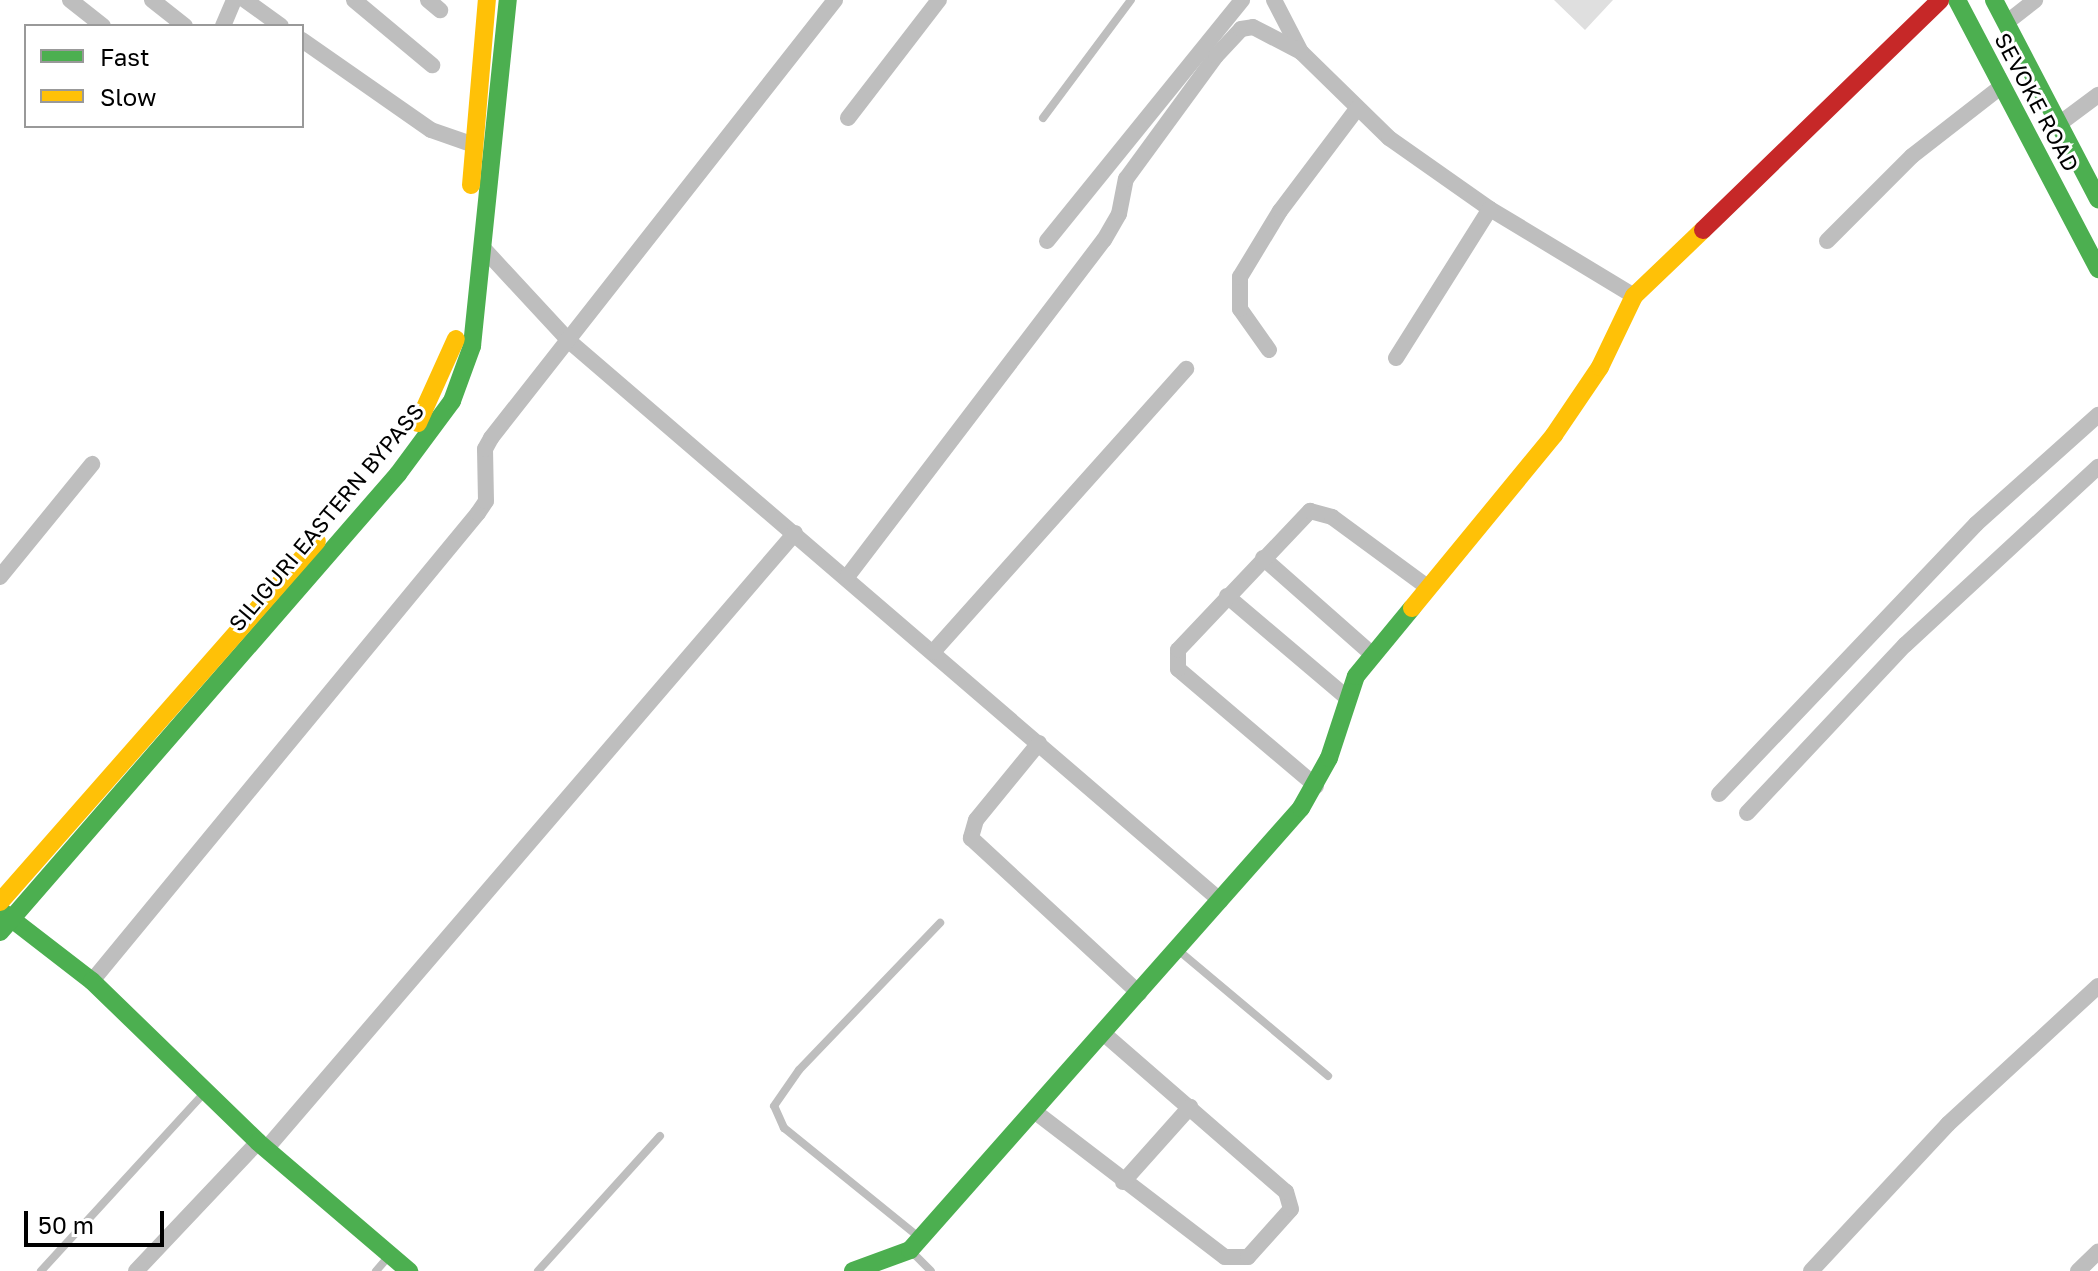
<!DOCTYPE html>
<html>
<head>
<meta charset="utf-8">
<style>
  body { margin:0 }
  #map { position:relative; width:2098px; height:1271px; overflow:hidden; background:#fff; font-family:"Golos Text",sans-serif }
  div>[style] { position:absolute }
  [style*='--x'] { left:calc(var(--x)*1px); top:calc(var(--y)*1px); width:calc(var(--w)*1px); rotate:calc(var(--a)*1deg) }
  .building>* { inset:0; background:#dfdfdf }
  .lane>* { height:8px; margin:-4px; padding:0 4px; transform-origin:4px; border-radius:4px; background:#bebebe }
  .street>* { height:16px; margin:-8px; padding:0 8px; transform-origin:8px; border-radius:8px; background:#bebebe }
  .fast>* { height:18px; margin:-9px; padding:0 9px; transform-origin:9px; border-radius:9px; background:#4caf50 }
  .slow>* { height:18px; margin:-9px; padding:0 9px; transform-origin:9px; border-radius:9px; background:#ffc107 }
  .jam>* { height:18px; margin:-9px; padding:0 9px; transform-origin:9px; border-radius:9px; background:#c62828 }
  span { translate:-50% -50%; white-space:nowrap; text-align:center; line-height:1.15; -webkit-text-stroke:6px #fff; paint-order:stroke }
  .street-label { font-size:22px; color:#000 }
  .legend { position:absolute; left:24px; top:24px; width:280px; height:104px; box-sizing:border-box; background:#fff; border:2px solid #999; margin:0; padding:10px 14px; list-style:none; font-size:24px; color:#000 }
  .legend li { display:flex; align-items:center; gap:16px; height:40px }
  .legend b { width:40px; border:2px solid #999 }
  .scale { position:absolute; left:24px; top:1211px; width:140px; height:36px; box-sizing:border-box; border:4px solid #000; border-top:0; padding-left:10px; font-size:24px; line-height:28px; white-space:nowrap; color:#000; -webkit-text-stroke:6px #fff; paint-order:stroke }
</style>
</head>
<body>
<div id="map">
  <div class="building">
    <div style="clip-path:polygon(1554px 0,1613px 0,1585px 30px)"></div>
  </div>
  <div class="lane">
    <div style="--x:1043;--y:118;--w:147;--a:-53.3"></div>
    <div style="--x:1178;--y:950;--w:196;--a:40"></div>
    <div style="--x:920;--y:1238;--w:175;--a:-141"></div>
    <div style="--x:784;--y:1128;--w:24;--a:-114"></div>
    <div style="--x:774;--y:1106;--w:44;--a:-55.2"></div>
    <div style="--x:799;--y:1070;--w:204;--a:-46.2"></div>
    <div style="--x:911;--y:1251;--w:28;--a:45"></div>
    <div style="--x:41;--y:1271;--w:243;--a:-47.5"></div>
    <div style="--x:376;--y:1271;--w:20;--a:-49"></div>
    <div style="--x:538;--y:1271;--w:182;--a:-47.9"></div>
  </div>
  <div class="street">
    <div style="--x:70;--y:0;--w:42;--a:38.2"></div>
    <div style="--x:152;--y:0;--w:42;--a:38.2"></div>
    <div style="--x:245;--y:0;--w:44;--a:35.8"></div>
    <div style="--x:354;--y:0;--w:102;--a:39.8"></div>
    <div style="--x:428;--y:0;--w:16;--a:40"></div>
    <div style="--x:1274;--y:0;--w:59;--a:62.6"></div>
    <div style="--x:1301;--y:52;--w:123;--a:44.3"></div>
    <div style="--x:1389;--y:138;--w:123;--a:35.1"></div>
    <div style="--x:1490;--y:209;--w:168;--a:31.1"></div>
    <div style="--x:2006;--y:23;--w:37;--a:-38"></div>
    <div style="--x:223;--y:26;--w:28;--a:-67"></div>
    <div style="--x:302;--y:40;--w:157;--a:34.9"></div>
    <div style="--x:431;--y:130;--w:46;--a:19.2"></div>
    <div style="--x:848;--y:118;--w:149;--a:-52.4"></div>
    <div style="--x:2059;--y:124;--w:49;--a:-36.6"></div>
    <div style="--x:1047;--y:241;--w:310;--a:-51"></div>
    <div style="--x:1827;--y:241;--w:120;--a:-45"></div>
    <div style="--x:1912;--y:156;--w:114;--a:-37.9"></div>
    <div style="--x:483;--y:248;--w:127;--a:47.2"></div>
    <div style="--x:569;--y:341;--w:859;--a:40.66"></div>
    <div style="--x:1269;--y:350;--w:50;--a:-125.3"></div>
    <div style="--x:1240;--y:309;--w:32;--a:-90"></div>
    <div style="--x:1240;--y:277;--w:77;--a:-58.8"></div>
    <div style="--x:1280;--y:211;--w:128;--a:-53"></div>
    <div style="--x:1396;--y:358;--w:176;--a:-57.8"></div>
    <div style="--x:1263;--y:558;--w:145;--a:41.4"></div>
    <div style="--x:0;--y:577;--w:146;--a:-50.8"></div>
    <div style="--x:847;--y:577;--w:424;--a:-52.7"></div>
    <div style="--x:1104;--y:240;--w:30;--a:-60"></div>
    <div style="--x:1119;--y:214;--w:36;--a:-79"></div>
    <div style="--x:1126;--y:179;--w:152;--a:-53.8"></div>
    <div style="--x:1216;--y:56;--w:37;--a:-47"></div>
    <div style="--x:1241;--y:29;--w:12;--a:-9"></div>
    <div style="--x:1253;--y:27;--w:54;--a:27.5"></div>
    <div style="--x:1227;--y:596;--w:156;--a:40.3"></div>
    <div style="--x:933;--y:652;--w:380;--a:-48.2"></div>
    <div style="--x:1039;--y:743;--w:99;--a:129.3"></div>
    <div style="--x:976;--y:820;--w:19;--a:106"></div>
    <div style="--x:971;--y:838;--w:229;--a:42.7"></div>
    <div style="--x:1316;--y:786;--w:181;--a:-139.7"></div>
    <div style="--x:1178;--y:669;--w:19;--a:-90"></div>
    <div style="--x:1178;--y:650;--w:192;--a:-46.5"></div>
    <div style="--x:1310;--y:511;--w:23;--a:15"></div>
    <div style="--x:1332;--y:517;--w:117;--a:36.3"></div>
    <div style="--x:1719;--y:794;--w:373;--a:-46.4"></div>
    <div style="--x:1976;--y:524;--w:164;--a:-41.8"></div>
    <div style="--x:1747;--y:813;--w:231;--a:-46.8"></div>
    <div style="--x:1905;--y:645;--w:263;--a:-42.7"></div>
    <div style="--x:92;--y:981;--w:607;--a:-50.48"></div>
    <div style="--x:478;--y:513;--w:14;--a:-56"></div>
    <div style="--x:486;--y:501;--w:52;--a:-91.1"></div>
    <div style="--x:485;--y:449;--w:13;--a:-61"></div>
    <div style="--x:491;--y:438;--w:557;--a:-51.85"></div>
    <div style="--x:1034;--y:1111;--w:240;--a:37.4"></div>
    <div style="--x:1225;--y:1257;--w:23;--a:0"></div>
    <div style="--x:1248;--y:1257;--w:64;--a:-48.1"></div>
    <div style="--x:1291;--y:1209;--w:18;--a:-106"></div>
    <div style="--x:1286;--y:1192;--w:242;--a:-139"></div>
    <div style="--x:266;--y:1149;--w:812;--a:-49.35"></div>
    <div style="--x:1123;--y:1182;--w:101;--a:-48.2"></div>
    <div style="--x:136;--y:1271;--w:178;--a:-46.6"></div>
    <div style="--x:1811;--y:1271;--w:201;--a:-47"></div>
    <div style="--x:1948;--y:1124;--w:204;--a:-42.6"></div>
    <div style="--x:2078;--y:1271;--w:28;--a:-44"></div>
  </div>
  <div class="fast">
    <div style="--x:1957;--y:0;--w:304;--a:62.3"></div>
    <div style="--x:1994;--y:0;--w:225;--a:62.4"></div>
    <div style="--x:0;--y:910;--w:116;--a:37.7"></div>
    <div style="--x:92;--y:981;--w:231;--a:44.1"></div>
    <div style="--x:258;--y:1142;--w:199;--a:40.5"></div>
    <div style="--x:0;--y:932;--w:607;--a:-49.01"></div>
    <div style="--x:398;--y:474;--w:91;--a:-53.5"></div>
    <div style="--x:452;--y:401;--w:59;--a:-70"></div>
    <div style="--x:472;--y:346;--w:348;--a:-84.1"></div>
    <div style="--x:853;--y:1271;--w:61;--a:-20.2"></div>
    <div style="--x:910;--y:1250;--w:590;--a:-48.5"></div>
    <div style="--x:1301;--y:808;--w:57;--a:-60.8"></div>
    <div style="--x:1329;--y:758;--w:86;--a:-71.8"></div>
    <div style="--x:1356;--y:676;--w:88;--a:-50.5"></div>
  </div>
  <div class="slow">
    <div style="--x:471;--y:185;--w:186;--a:-85.1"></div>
    <div style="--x:418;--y:423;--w:92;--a:-65.7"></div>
    <div style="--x:1412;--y:608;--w:224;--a:-50.6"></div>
    <div style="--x:1554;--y:435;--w:82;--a:-55.9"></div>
    <div style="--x:1600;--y:367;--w:79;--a:-64.4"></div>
    <div style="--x:1634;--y:296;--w:95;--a:-43.7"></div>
    <div style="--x:0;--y:902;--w:480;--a:-48.7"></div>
  </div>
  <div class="jam">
    <div style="--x:1703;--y:230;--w:330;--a:-44.1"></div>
  </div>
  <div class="street-label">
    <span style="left:2037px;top:102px;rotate:62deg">SEVOKE ROAD</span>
    <span style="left:326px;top:517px;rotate:-50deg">SILIGURI EASTERN BYPASS</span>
  </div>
  <ul class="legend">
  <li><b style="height:10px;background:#4caf50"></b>Fast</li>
  <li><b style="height:10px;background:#ffc107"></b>Slow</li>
  </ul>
  <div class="scale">50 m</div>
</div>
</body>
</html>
